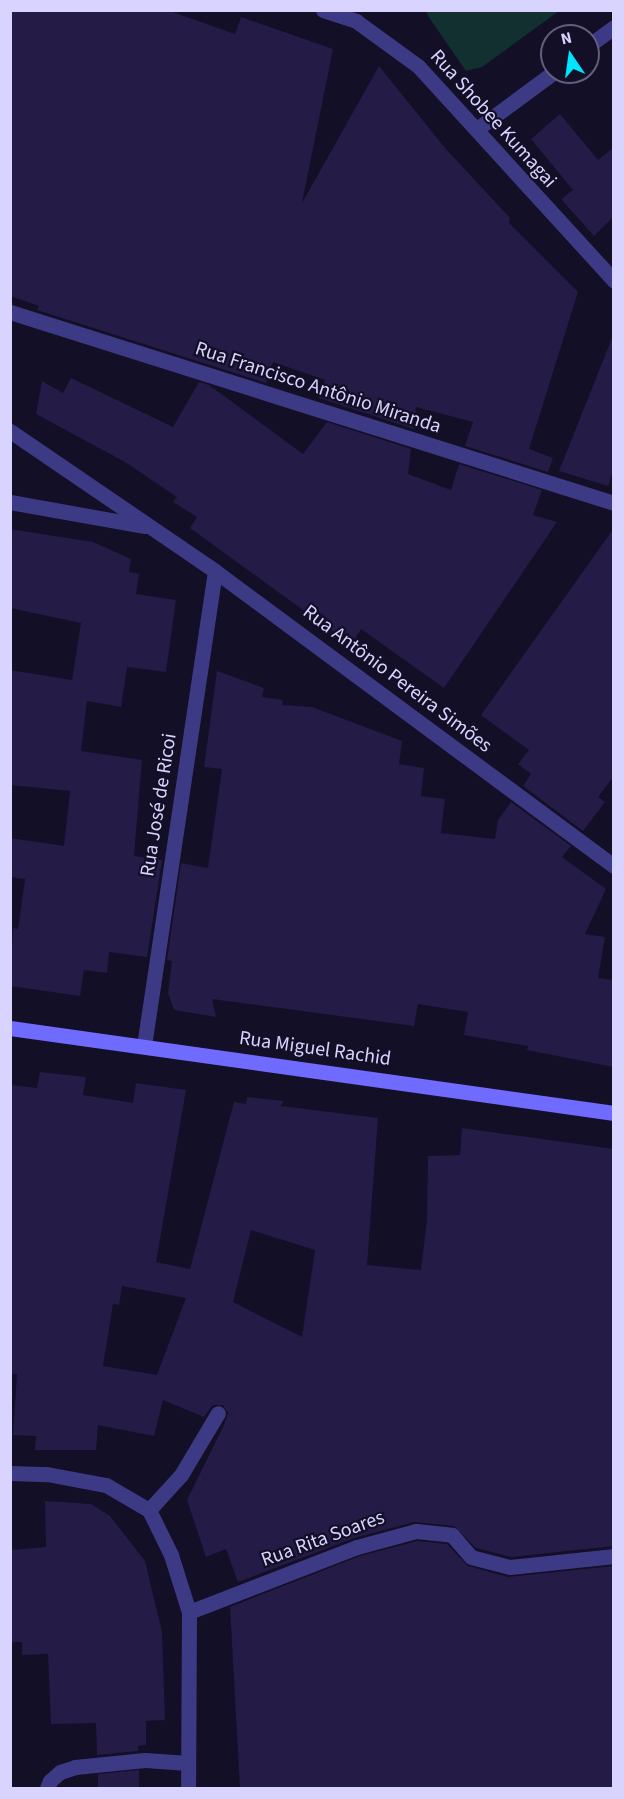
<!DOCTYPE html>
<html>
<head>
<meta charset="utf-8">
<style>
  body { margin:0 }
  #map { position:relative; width:624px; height:1799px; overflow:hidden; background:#130f26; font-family:"Source Sans 3",sans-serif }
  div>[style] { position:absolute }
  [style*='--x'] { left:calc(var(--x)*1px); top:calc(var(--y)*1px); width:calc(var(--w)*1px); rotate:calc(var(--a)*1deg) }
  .green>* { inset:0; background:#12302f }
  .building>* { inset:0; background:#241b47 }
  .lane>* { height:15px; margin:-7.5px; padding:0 7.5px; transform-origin:7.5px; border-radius:7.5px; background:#3d3a85 }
  .street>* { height:15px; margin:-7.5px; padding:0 7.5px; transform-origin:7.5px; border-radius:7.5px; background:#3d3a85 }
  .secondary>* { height:15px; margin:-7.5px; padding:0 7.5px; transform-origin:7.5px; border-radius:7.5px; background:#6f6bff }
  span { translate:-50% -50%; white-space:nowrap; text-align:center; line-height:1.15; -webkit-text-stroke:4.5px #130f26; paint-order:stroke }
  .street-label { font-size:20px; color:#d9d4ff }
  .frame { position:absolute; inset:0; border:12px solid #d9d4ff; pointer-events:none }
  .north { position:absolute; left:540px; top:24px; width:60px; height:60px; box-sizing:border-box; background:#130f26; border:2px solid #625e7d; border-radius:50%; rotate:347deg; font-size:16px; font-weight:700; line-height:24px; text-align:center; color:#d9d4ff }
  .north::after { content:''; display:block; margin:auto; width:21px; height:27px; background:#00e5ff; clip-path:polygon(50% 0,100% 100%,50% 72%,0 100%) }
</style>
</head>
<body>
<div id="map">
  <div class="green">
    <div style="clip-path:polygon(429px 11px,429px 10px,559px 11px,482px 67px,466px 71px,426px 13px)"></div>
  </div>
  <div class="building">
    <div style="clip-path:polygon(10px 10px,167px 10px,235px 34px,241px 17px,333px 49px,302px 203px,379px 66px,445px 148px,510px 218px,509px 223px,578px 292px,529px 449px,553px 458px,548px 472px,465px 446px,473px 422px,416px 407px,414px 429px,319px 398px,325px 380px,273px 362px,266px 383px,37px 310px,39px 306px,10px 296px)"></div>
    <div style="clip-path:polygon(560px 114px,598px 160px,614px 147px,614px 216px,594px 236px,561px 199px,573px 190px,531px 139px)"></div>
    <div style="clip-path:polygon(612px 338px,614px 468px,608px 486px,559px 471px)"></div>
    <div style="clip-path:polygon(71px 378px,173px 427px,199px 382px,209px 385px,303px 454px,327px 422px,411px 449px,408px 474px,451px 490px,459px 464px,542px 490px,533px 515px,557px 522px,444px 688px,361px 629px,351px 645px,190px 528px,197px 517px,173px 502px,177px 497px,125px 462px,36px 414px,42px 381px,63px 393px)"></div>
    <div style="clip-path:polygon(614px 528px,614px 776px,598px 797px,605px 802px,583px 831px,523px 786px,531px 774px,518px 764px,529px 750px,481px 715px)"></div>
    <div style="clip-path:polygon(10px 529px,93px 542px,131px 559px,129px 572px,139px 574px,136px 594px,176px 600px,166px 672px,127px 667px,121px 707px,87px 701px,81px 751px,142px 760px,134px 856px,162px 860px,147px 957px,109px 952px,107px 973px,84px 970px,80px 996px,10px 986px,13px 928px,18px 929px,25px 879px,10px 877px,10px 838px,64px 846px,70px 791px,10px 785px,10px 670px,72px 680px,81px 623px,10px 608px)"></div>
    <div style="clip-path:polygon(217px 671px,264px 688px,262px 697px,283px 700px,282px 705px,312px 707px,402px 741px,399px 764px,424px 768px,421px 796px,445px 799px,441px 833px,495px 839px,498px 820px,511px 802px,571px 846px,562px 857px,606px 889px,585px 934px,605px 937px,598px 978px,614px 980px,614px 1067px,527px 1050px,528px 1046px,464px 1035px,468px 1012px,418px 1004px,414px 1026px,212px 999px,216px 1017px,174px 1010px,168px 993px,172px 961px,167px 960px,181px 863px,208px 868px,222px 769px,204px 767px)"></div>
    <div style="clip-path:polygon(evenodd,40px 1072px,86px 1077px,83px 1095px,133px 1103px,136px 1083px,186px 1090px,156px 1262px,190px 1269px,234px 1102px,246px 1104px,247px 1097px,283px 1101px,281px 1106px,378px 1118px,367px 1265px,421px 1270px,427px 1219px,428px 1156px,460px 1155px,462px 1128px,614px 1149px,614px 1546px,511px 1557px,476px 1548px,454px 1526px,414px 1522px,354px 1538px,238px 1582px,226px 1549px,206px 1557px,187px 1500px,224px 1425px,228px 1413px,223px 1405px,213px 1405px,204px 1417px,163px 1400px,154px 1436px,98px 1425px,96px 1450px,35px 1450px,36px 1436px,13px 1435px,17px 1374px,10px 1374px,10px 1085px,37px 1088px,40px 1072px,251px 1230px,315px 1250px,302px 1337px,233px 1302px,251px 1230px,40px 1072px,122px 1286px,186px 1298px,157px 1375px,103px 1366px,113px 1304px,119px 1305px,122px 1286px)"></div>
    <div style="clip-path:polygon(45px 1501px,91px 1504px,110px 1516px,145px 1561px,162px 1632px,165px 1720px,146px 1721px,146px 1745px,138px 1746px,138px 1751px,97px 1755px,96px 1723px,51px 1724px,48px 1654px,22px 1655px,22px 1642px,10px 1642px,10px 1550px,46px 1547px)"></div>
    <div style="clip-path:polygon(417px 1541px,447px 1544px,468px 1566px,508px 1577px,614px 1566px,614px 1788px,240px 1788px,230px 1607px,360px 1556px)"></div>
    <div style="clip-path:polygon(139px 1770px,139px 1788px,98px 1788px,98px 1774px)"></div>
  </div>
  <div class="lane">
    <div style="--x:47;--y:1788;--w:8;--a:-67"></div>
    <div style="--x:50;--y:1781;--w:13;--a:-42"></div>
    <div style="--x:60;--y:1772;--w:16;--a:-18"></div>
    <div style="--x:75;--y:1767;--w:70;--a:-5.7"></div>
    <div style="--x:145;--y:1760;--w:43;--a:4"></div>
  </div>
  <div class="street">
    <div style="--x:323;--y:10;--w:35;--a:18"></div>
    <div style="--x:356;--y:21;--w:77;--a:36"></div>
    <div style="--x:418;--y:66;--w:291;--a:47.6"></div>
    <div style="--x:588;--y:46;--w:32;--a:-36"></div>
    <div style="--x:477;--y:129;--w:96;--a:-36.5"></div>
    <div style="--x:10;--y:312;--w:633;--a:17.55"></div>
    <div style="--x:10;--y:431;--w:248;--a:34.3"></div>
    <div style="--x:215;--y:571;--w:496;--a:36.5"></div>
    <div style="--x:10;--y:502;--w:137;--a:10.1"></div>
    <div style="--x:144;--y:1046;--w:480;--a:-81.5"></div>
    <div style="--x:10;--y:1473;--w:37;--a:2"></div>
    <div style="--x:47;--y:1474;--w:60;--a:10.6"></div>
    <div style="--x:106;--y:1485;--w:50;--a:30.2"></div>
    <div style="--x:149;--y:1510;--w:50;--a:63.9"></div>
    <div style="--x:171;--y:1555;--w:60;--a:72.5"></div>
    <div style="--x:189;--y:1612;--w:176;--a:90.3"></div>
    <div style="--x:149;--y:1510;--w:47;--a:-47.6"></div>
    <div style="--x:181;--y:1475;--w:72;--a:-59.2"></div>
    <div style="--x:189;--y:1612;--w:180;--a:-21.2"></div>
    <div style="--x:357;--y:1547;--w:61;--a:-15.2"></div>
    <div style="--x:416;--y:1531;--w:36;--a:6"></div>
    <div style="--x:452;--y:1535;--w:29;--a:49"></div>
    <div style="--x:471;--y:1557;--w:40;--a:14.4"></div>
    <div style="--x:510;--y:1567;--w:105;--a:-6"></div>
  </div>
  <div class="secondary">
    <div style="--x:10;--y:1028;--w:610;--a:8.01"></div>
  </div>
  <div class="street-label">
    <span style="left:493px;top:119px;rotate:48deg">Rua Shobee Kumagai</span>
    <span style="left:318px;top:388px;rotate:18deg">Rua Francisco Antônio Miranda</span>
    <span style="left:397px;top:679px;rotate:37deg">Rua Antônio Pereira Simões</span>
    <span style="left:159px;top:805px;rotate:-81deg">Rua José de Ricoi</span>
    <span style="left:315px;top:1049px;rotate:8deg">Rua Miguel Rachid</span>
    <span style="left:323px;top:1539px;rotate:-20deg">Rua Rita Soares</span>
  </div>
  <div class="frame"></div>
  <div class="north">N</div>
</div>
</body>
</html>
